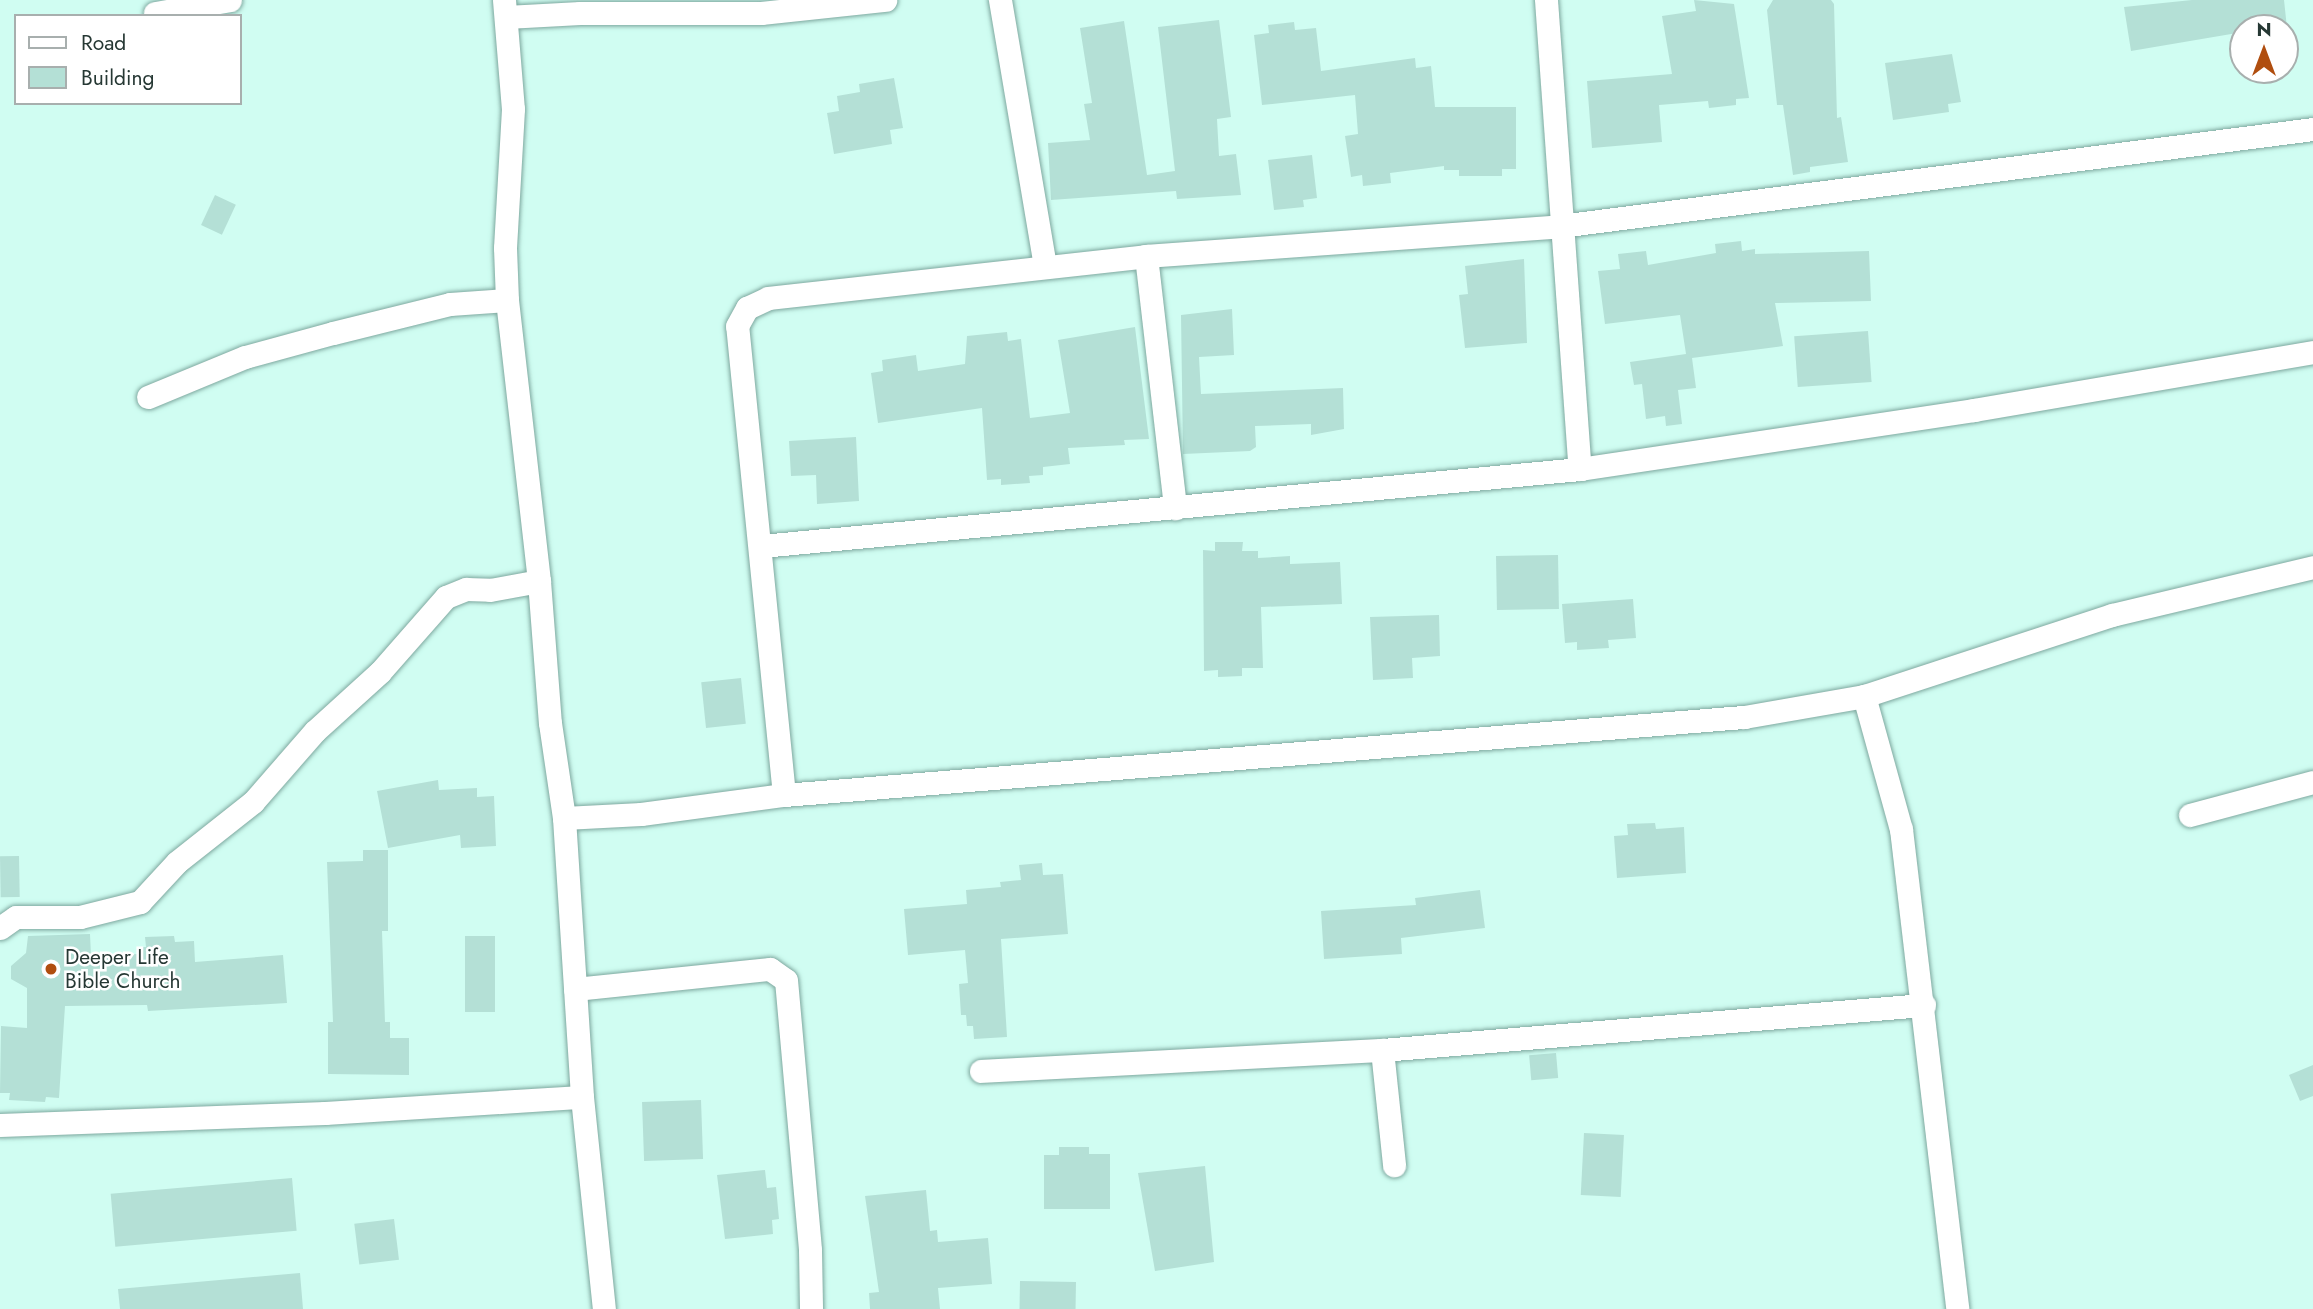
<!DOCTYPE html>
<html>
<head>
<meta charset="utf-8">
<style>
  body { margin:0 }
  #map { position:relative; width:2313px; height:1309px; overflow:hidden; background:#d0fdf2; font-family:Jost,sans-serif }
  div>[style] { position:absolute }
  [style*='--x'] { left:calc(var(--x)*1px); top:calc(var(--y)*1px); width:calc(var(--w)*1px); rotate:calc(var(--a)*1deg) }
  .building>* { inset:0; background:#b4e0d6; transform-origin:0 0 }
  .roads { filter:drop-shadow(0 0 2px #7ea89f) drop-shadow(0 0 2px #7ea89f) }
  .street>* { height:23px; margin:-11.5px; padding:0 11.5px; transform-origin:11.5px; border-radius:11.5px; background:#fff }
  .dots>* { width:19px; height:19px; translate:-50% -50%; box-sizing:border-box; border:4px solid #fff; border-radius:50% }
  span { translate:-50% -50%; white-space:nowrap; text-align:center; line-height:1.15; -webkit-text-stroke:5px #fff; paint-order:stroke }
  .poi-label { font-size:21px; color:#263834 }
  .left { translate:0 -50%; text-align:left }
  .legend { position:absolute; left:14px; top:14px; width:228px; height:91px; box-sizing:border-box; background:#fff; border:2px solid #a8afae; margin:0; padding:9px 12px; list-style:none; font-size:21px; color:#263834 }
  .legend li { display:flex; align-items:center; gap:14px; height:35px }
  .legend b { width:35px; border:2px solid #a8afae }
  .north { position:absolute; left:2229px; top:14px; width:70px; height:70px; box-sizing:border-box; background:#fff; border:2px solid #a8afae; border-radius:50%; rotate:0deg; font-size:19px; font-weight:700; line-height:28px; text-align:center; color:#263834 }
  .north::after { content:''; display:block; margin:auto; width:24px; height:32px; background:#b04e0f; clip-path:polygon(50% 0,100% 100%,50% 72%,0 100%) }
</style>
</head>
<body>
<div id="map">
  <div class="building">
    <div style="clip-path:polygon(1694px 0,1734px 4px,1749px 98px,1736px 99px,1736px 105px,1709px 108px,1708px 101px,1659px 105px,1662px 142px,1592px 148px,1587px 81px,1672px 74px,1662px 16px,1696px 11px)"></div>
    <div style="clip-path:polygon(1773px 0,1831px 0,1834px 4px,1837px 118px,1841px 117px,1848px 162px,1810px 167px,1810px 172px,1793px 175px,1783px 105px,1777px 105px,1767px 10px)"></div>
    <div style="clip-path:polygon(2192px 0,2284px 0,2287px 28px,2243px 28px,2243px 32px,2131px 51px,2124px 7px)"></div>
    <div style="clip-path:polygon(1219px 20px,1231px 117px,1217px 119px,1219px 156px,1236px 154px,1241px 195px,1177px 199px,1176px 191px,1051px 200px,1048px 143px,1090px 140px,1084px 104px,1092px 103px,1080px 28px,1124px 21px,1147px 175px,1175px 171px,1158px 27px)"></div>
    <div style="clip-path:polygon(1294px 22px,1295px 30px,1316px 28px,1321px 71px,1415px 58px,1416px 68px,1431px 66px,1435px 107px,1516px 107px,1516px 169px,1502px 169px,1502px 176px,1459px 176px,1459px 170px,1444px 170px,1444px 166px,1390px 173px,1391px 183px,1363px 186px,1362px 175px,1351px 177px,1345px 136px,1358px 134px,1355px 95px,1262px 105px,1254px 35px,1269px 33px,1268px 25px)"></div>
    <div style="clip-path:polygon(1952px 54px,1961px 102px,1948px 104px,1949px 112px,1893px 120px,1885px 63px)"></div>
    <div style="clip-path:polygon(894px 78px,903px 128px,890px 130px,892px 144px,834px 154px,827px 113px,839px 111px,837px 96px,860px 92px,859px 84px)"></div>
    <div style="clip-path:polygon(1312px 155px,1317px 198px,1303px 200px,1304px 207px,1274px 210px,1268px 160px)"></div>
    <div style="left:215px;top:195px;width:23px;height:33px;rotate:25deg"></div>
    <div style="clip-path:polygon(1741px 241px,1742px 251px,1755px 249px,1755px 254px,1869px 251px,1871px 301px,1775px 303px,1783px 346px,1692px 358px,1696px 388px,1678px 390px,1682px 424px,1666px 426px,1665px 416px,1646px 419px,1642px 384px,1634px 385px,1630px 362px,1686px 354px,1680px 315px,1605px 324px,1598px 271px,1620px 269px,1618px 254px,1646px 251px,1648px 265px,1716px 253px,1715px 244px)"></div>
    <div style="clip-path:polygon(1524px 259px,1527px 343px,1465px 348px,1459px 295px,1468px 294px,1465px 266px)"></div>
    <div style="clip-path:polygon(1232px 309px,1234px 355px,1199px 357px,1201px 394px,1343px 388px,1344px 429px,1311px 435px,1311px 424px,1255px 426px,1256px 447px,1250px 451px,1183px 454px,1181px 315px)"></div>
    <div style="clip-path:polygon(1135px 327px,1149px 439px,1124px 440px,1125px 445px,1068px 448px,1070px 464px,1043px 467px,1043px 475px,1029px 476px,1030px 483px,1001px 485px,1001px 479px,987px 480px,982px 408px,878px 423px,871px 373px,883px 371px,882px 360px,916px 355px,918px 371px,965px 364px,967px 336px,1007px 332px,1008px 341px,1021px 339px,1030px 418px,1070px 413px,1058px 340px)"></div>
    <div style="left:1868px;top:331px;width:51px;height:74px;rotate:86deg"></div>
    <div style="clip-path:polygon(856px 437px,859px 501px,817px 504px,816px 475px,791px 476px,789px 441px)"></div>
    <div style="clip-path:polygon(1215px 542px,1243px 542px,1242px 551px,1258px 551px,1258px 558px,1290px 556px,1290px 564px,1340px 562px,1342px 604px,1261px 607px,1263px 668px,1242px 668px,1242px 676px,1218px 677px,1218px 670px,1204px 671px,1203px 550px,1215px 551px)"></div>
    <div style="left:1558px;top:555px;width:54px;height:62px;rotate:89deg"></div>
    <div style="clip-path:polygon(1633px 599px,1636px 638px,1608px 640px,1609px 648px,1577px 650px,1577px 642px,1565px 643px,1562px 604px)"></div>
    <div style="clip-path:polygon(1439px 615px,1440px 656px,1412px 658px,1413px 678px,1373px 680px,1370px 617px)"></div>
    <div style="left:741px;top:678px;width:46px;height:40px;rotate:84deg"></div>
    <div style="clip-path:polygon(438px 780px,439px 790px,477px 788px,477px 797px,494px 796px,496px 846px,461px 848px,460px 835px,388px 848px,377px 791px)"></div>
    <div style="clip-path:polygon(1655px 823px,1656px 829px,1684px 827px,1686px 873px,1617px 878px,1614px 836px,1628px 835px,1627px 824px)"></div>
    <div style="clip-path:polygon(363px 850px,388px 850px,388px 931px,382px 931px,385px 1022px,390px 1022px,390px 1038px,409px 1038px,409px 1075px,328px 1074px,328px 1022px,333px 1022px,327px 862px,363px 861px)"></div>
    <div style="left:19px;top:856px;width:41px;height:19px;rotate:89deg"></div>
    <div style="clip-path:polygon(1042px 863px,1043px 875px,1063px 874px,1068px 934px,1001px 939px,1007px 1037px,974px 1039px,973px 1026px,967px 1026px,966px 1015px,961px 1015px,959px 984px,968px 983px,965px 950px,908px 955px,904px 909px,967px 904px,966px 890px,1001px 887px,1000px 882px,1021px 880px,1019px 865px)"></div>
    <div style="clip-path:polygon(1480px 890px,1485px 928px,1401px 938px,1402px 954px,1324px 959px,1321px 911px,1416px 905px,1415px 898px)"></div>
    <div style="clip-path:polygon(90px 934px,91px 956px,137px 954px,137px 947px,146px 947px,145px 937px,174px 936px,175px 942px,194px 941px,195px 962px,283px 955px,287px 1003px,148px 1011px,147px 1005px,65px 1006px,59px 1098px,46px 1097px,45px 1102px,9px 1100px,10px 1093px,0 1093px,1px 1026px,27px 1028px,27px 988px,11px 979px,11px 966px,26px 953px,28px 936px)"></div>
    <div style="left:465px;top:936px;width:30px;height:76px"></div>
    <div style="left:1556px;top:1053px;width:25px;height:27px;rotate:85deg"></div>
    <div style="clip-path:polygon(2313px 1065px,2313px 1096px,2300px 1101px,2289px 1075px)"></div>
    <div style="left:701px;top:1100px;width:59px;height:59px;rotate:88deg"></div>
    <div style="left:1584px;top:1133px;width:40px;height:62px;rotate:3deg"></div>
    <div style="clip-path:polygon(1059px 1147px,1089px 1147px,1089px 1154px,1110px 1154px,1110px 1209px,1044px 1209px,1044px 1155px,1059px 1155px)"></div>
    <div style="clip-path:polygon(1205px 1166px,1214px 1262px,1155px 1271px,1138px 1173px)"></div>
    <div style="clip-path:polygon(765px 1170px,767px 1188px,776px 1187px,779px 1219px,772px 1220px,773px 1234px,725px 1239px,717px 1175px)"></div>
    <div style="left:292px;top:1178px;width:53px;height:182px;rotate:85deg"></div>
    <div style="clip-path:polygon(926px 1190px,930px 1231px,937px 1230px,938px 1242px,988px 1238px,992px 1284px,938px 1288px,940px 1309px,870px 1309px,869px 1293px,879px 1292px,865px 1196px)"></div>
    <div style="left:394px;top:1219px;width:41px;height:40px;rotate:83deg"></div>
    <div style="clip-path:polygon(300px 1273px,303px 1309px,120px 1309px,118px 1289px)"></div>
    <div style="left:1020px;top:1281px;width:56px;height:28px;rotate:1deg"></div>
  </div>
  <div class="roads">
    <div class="street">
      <div style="--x:504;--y:0;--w:109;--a:85.3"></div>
      <div style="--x:513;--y:109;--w:139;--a:93.3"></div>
      <div style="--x:505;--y:248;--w:52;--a:87.8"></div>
      <div style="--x:507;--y:300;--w:283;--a:83.5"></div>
      <div style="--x:539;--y:581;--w:142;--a:85.6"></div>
      <div style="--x:550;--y:723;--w:96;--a:81.6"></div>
      <div style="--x:564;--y:818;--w:280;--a:86.3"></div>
      <div style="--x:582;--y:1097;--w:213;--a:84.1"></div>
      <div style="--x:1000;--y:0;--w:270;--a:80.4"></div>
      <div style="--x:1546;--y:0;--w:470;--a:85.9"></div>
      <div style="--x:155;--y:13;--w:76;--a:-9.8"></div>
      <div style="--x:506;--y:17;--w:74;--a:-3.1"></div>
      <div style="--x:580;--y:13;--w:181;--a:0"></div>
      <div style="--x:761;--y:13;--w:125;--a:-6"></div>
      <div style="--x:1146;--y:256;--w:254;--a:83.4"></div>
      <div style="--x:148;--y:397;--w:105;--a:-22.4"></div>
      <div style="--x:245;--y:357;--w:91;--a:-15.3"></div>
      <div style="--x:333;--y:333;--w:121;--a:-13.9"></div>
      <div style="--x:450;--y:304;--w:57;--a:-4"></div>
      <div style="--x:761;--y:546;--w:823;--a:-5.37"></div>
      <div style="--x:1580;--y:469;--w:398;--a:-8.5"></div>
      <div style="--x:1974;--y:410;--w:344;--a:-9.7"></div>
      <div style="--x:1864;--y:696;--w:138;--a:74.5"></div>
      <div style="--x:1901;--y:829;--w:483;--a:83.3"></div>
      <div style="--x:784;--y:795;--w:471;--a:-95.7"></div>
      <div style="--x:737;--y:326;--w:21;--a:-61"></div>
      <div style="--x:747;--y:308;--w:23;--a:-25"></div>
      <div style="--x:768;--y:298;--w:380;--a:-6.3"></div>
      <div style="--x:1146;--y:256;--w:415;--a:-4.1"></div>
      <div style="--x:1560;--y:226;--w:759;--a:-7.34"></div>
      <div style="--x:2190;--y:815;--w:127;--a:-15"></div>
      <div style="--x:564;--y:818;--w:77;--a:-3"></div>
      <div style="--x:641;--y:814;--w:144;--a:-7.6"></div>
      <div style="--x:784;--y:795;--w:963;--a:-4.65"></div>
      <div style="--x:1744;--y:717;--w:122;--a:-9.9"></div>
      <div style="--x:1864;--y:696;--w:261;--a:-18.1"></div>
      <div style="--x:2112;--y:615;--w:207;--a:-13.4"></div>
      <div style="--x:0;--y:928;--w:19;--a:-35"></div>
      <div style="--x:16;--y:917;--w:64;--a:0"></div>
      <div style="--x:80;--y:917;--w:62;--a:-14"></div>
      <div style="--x:140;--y:902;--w:54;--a:-47.2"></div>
      <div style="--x:177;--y:862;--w:97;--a:-38.3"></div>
      <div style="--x:253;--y:802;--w:94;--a:-48.9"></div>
      <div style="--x:315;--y:731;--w:88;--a:-42.2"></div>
      <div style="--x:380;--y:672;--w:100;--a:-48.7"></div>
      <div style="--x:446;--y:597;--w:22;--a:-22"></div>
      <div style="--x:466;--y:589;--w:24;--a:2"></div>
      <div style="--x:490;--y:590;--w:50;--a:-10.4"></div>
      <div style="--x:575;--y:989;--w:196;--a:-5.9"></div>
      <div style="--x:770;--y:969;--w:19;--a:35"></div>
      <div style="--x:786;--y:980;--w:271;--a:84.9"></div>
      <div style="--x:810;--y:1250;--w:59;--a:89"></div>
      <div style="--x:1382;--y:1050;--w:116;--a:84"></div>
      <div style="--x:981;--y:1071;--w:402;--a:-3"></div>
      <div style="--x:1382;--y:1050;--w:544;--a:-4.75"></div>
      <div style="--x:0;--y:1125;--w:325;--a:-2.1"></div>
      <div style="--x:325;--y:1113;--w:257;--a:-3.6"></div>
    </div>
  </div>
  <div class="dots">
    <div style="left:51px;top:969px;background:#b04e0f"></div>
  </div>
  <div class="poi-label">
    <span class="left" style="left:65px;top:969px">Deeper Life<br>Bible Church</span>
  </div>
  <ul class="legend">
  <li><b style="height:9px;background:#fff"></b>Road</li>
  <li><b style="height:19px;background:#b4e0d6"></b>Building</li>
  </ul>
  <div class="north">N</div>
</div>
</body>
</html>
